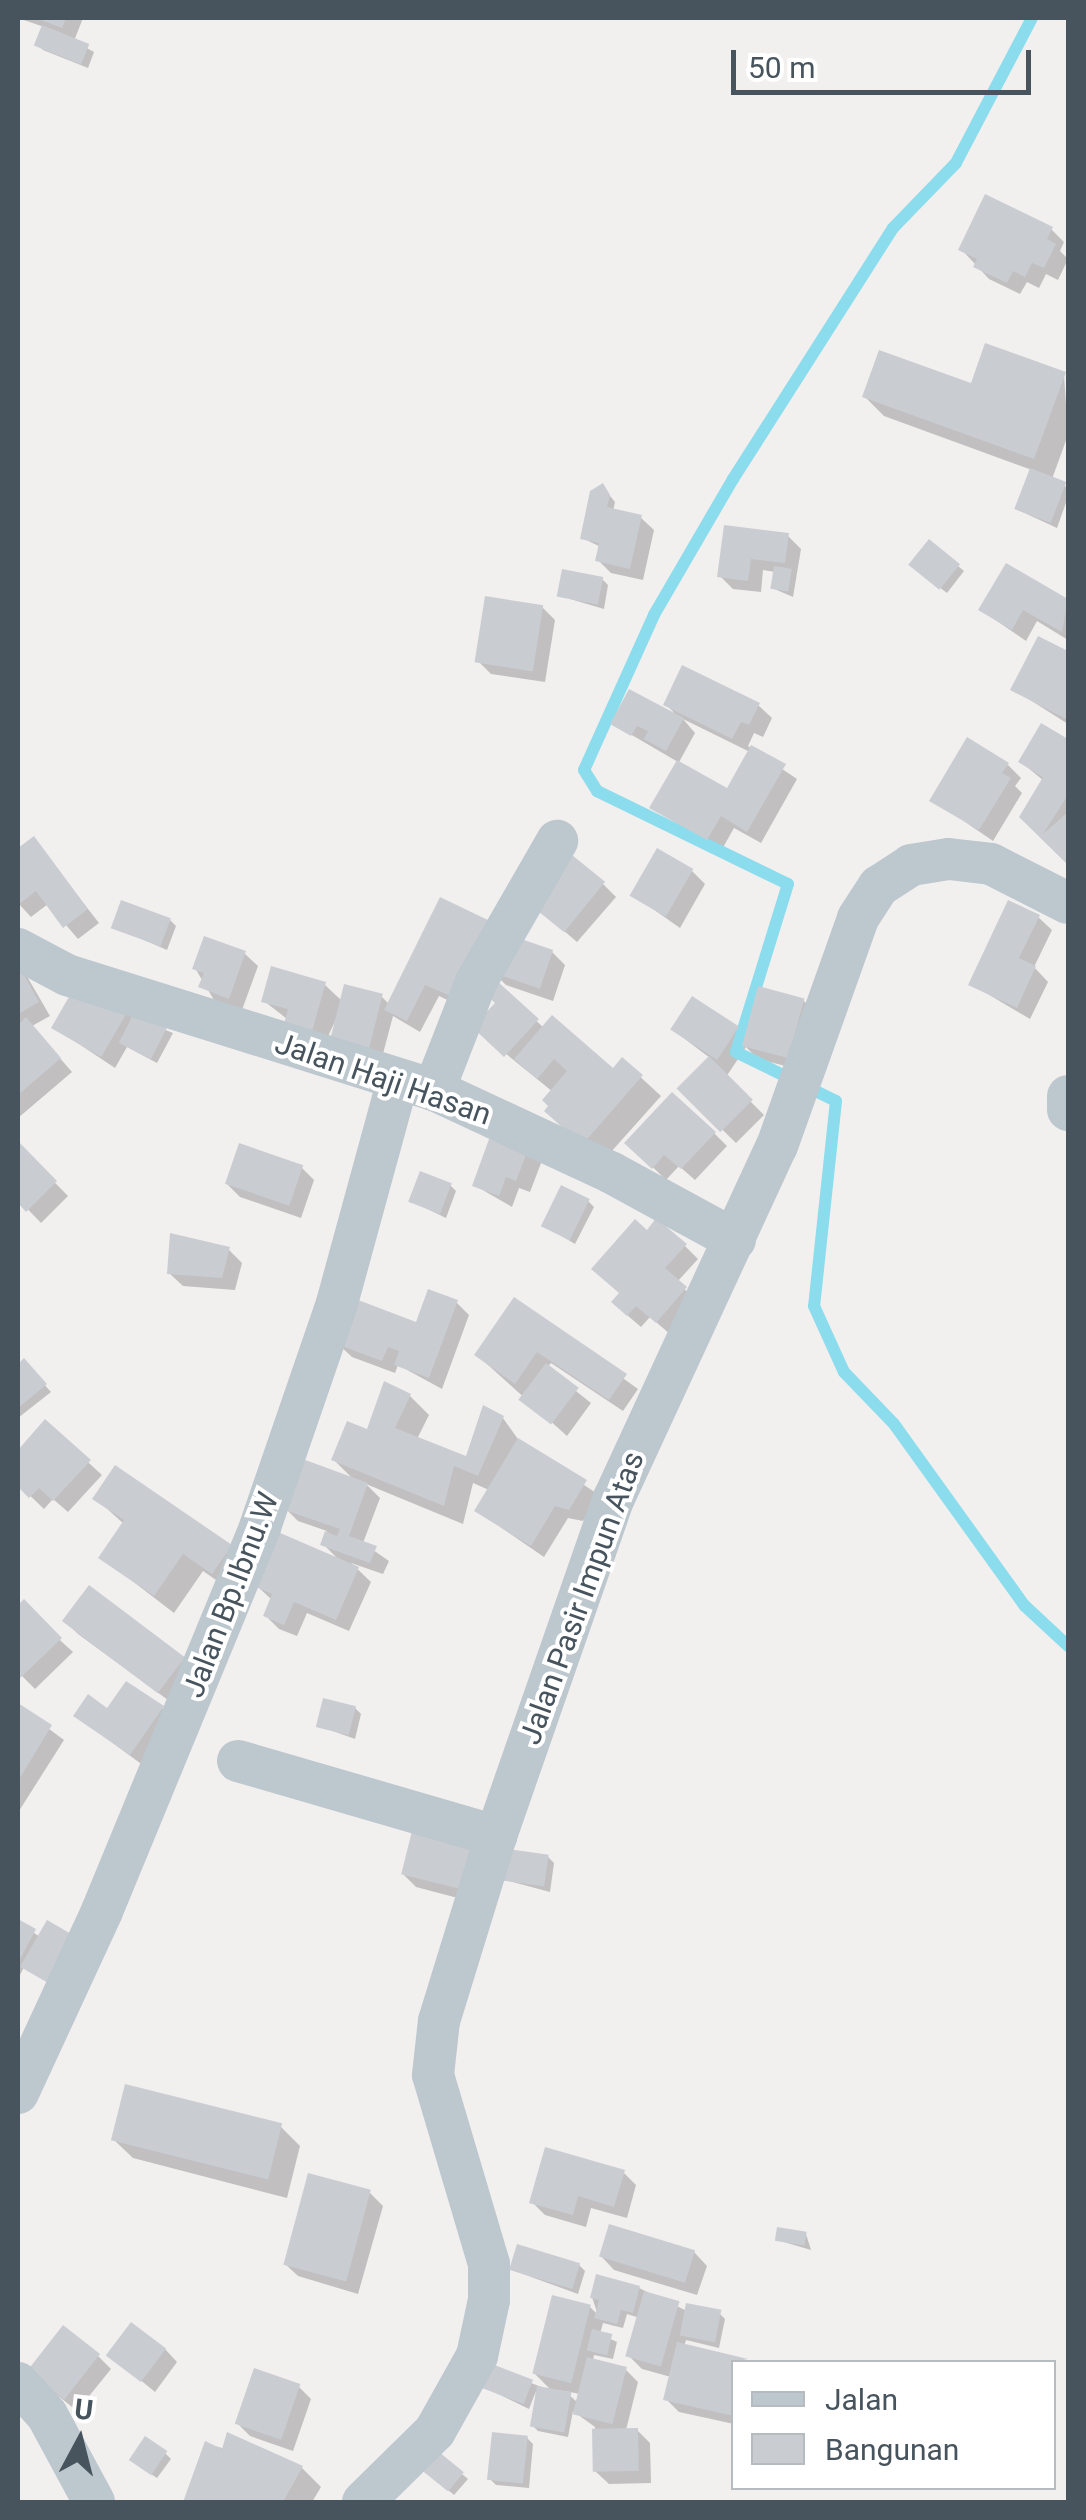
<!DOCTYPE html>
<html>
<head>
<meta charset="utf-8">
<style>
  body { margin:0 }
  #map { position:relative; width:1086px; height:2520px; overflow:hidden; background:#f2efef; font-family:Roboto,sans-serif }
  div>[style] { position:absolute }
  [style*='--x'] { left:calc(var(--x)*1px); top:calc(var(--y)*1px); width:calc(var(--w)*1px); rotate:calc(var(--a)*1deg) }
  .shadow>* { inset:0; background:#0003 }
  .stream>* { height:12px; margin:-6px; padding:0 6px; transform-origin:6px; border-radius:6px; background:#8bdcec }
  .building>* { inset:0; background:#c9cdd2; transform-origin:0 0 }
  .street>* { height:42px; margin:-21px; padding:0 21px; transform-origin:21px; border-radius:21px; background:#bdc7ce }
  span { translate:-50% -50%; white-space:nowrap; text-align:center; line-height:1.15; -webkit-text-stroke:8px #fff; paint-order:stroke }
  .street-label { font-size:30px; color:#47545d }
  .frame { position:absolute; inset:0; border:20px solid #47545d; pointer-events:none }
  .legend { position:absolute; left:731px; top:2360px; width:325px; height:130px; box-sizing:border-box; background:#fff; border:2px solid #b5bbbe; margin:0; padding:12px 18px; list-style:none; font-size:30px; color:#47545d }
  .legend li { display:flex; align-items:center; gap:20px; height:50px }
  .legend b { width:50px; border:2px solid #b5bbbe }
  .north { position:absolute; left:30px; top:2390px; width:100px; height:100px; -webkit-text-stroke:8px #fff; paint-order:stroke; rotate:7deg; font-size:28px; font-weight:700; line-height:40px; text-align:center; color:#47545d }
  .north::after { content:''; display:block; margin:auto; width:35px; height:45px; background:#47545d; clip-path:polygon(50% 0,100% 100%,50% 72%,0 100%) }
  .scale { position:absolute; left:731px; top:50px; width:300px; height:45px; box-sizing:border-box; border:5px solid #47545d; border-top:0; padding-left:12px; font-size:30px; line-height:35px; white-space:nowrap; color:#47545d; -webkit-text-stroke:8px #fff; paint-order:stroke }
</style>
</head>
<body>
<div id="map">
  <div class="shadow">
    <div style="clip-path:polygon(18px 18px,83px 18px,74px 41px,94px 52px,88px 68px,43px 50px,37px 44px,44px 27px)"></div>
    <div style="clip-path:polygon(1051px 229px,1064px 242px,1060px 251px,1068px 259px,1058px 280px,1046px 274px,1039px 288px,1027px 282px,1020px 294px,989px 279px,961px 249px)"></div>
    <div style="clip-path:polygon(1064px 374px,1068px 435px,1052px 479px,1068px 488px,1068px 497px,1057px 528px,1016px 509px,1032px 470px,884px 416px,865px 397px)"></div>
    <div style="clip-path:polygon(602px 486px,615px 502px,613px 511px,640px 517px,654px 530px,643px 580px,611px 573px,598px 560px,601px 547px,582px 538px)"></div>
    <div style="clip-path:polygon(788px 536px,801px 549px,793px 597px,772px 588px,775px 572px,763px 570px,761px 592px,733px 589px,720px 576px)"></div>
    <div style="clip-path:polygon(958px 566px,964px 571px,947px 593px,917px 570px)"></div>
    <div style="clip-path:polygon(1007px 566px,1068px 602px,1068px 640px,1037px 621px,1026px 641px,981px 610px)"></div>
    <div style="clip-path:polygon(602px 579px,608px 585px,604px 609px,560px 596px)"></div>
    <div style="clip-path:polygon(542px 607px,555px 620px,545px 682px,491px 674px,478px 661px)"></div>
    <div style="clip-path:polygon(1039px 639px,1068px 654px,1068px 724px,1013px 689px)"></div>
    <div style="clip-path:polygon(evenodd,666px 704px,758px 705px,772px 718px,763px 737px,754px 733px,748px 746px,797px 779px,761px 843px,734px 828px,721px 851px,652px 807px,678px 762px,613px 724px,677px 716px,666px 704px,683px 719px,750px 752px,728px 791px,678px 764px,695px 733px,683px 719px)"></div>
    <div style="clip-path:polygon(1042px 727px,1068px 742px,1068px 861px,1035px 830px,1044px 781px,1021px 762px)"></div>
    <div style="clip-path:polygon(1008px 765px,1021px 778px,1015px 786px,1022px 793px,993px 841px,933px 800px)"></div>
    <div style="clip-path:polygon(33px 839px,99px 923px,78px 939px,48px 904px,31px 917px,18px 903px,18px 851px)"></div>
    <div style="clip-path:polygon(692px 871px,705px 884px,680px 928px,633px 895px)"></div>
    <div style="clip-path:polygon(603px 884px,616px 897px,577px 942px,542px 912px)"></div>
    <div style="clip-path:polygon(441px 900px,466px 1009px,439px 996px,420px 1032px,393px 1016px,380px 1065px,337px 1017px,323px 1047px,264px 1001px,325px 985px,342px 1001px,381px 996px,390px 1005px)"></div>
    <div style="clip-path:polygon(1038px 917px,1052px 930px,1034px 967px,1048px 982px,1030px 1019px,971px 984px)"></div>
    <div style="clip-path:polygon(170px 920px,176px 926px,167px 950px,114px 927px)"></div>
    <div style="clip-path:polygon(552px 952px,565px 965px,553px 1001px,506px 985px,493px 972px)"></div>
    <div style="clip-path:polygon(244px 953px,258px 966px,242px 1010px,214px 1000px,195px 968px)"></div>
    <div style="clip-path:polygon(18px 961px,50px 1016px,32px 1026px,72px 1072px,18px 1118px)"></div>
    <div style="clip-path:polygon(488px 976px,544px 1028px,613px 1071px,622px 1060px,661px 1096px,602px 1162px,553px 1092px,489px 1040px,498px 1003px)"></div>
    <div style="clip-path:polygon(803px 1000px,816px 1014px,801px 1070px,758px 1059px,746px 1047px,726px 1077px,764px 1115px,736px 1143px,680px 1088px,710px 1058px,673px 1030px,737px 1028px,747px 1038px)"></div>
    <div style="clip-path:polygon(126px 1014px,173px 1033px,157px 1063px,127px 1047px,115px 1068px,55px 1028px)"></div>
    <div style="clip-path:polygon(714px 1133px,727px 1146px,695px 1180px,679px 1166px,666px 1180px,628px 1143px)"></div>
    <div style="clip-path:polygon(530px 1144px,543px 1158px,530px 1192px,519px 1188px,512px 1207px,474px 1185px)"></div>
    <div style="clip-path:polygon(18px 1145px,68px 1196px,41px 1223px,18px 1199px)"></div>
    <div style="clip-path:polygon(301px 1167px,314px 1180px,301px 1218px,240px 1197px,227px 1184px)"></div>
    <div style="clip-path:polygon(450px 1185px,456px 1191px,446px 1218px,411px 1201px)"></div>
    <div style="clip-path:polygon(588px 1201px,594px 1207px,575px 1244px,543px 1225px)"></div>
    <div style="clip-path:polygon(647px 1233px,685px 1246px,698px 1259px,677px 1282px,698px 1302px,670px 1334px,650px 1317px,641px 1327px,627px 1315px,622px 1294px)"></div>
    <div style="clip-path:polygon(229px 1250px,242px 1263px,235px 1290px,183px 1286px,169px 1273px)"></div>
    <div style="clip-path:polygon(515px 1301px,638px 1389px,623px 1411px,551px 1363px,547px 1368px,591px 1403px,567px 1436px,477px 1355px)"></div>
    <div style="clip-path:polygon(456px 1302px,469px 1315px,442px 1389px,398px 1365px,395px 1373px,352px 1357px,338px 1344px,417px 1325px)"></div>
    <div style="clip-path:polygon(24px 1362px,51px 1392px,18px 1418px,18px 1367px)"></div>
    <div style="clip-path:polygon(410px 1396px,429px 1415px,417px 1439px,467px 1459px,503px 1418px,520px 1442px,599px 1495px,583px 1521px,568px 1518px,544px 1557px,477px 1511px,489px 1490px,473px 1483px,463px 1524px,366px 1484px,380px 1498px,363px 1543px,389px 1561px,383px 1574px,351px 1563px,371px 1582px,349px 1631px,307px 1613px,297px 1636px,279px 1629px,266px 1616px,272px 1600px,257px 1586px,340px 1561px,323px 1544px,327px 1531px,298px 1521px,285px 1508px,355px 1481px,334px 1460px)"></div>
    <div style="clip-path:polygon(45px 1423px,102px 1475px,68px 1512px,53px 1499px,44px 1509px,18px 1484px,18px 1468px)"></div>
    <div style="clip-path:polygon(95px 1498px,230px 1547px,232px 1591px,203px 1571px,174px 1613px,101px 1557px,124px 1524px)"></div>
    <div style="clip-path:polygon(18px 1602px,73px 1652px,35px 1689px,18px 1672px)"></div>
    <div style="clip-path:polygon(65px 1621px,183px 1659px,172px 1703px,78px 1634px)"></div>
    <div style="clip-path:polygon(19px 1707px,64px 1740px,19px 1811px,18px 1810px)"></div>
    <div style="clip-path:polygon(162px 1708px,175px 1721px,144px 1766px,76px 1716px)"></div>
    <div style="clip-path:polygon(355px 1708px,361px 1714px,355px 1739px,319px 1726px)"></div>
    <div style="clip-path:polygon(417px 1822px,473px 1902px,416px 1887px,403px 1874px)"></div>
    <div style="clip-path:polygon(548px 1857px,554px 1863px,550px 1892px,505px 1880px)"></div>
    <div style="clip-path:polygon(18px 1922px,40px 1937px,55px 1987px,24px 1967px,18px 1979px)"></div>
    <div style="clip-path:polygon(281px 2127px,300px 2146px,287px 2198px,133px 2158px,113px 2139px)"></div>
    <div style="clip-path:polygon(623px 2172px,636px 2185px,627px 2218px,591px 2208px,586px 2227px,545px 2215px,532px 2202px)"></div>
    <div style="clip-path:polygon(370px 2193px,383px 2206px,358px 2294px,298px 2276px,284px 2263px)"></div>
    <div style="clip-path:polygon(806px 2234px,811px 2250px,777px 2240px)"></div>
    <div style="clip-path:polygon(694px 2252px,707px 2266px,697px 2295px,614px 2270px,601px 2256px)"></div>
    <div style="clip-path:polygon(579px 2265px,585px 2271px,578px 2294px,512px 2270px)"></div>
    <div style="clip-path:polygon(evenodd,639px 2288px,687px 2311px,719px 2313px,725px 2319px,719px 2348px,686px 2340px,684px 2347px,748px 2362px,734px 2362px,734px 2424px,679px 2412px,666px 2399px,671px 2377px,642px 2369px,629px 2356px,640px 2318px,627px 2314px,623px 2328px,603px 2323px,600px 2334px,617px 2342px,613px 2359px,594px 2355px,593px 2361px,625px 2369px,638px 2382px,626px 2430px,637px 2430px,650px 2443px,651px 2483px,609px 2484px,595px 2471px,595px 2427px,573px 2411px,568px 2437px,538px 2431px,532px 2425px,536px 2391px,529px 2409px,486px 2388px,531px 2383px,552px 2391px,535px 2374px,590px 2307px,598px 2315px,592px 2297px,639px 2288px,565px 2391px,580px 2394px,578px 2403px,565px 2391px)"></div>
    <div style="clip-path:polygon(165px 2349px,177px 2362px,155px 2392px,110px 2355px)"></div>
    <div style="clip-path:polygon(98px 2356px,111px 2369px,77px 2411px,42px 2383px)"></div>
    <div style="clip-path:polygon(298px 2386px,311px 2399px,293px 2451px,250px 2436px,237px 2423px)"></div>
    <div style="clip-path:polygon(527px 2438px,533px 2444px,529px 2488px,496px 2485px,490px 2479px)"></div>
    <div style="clip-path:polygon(206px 2444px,302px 2468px,321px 2487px,312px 2502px,185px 2502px)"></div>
    <div style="clip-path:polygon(165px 2453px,171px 2459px,157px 2478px,137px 2465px)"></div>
    <div style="clip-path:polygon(462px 2474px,468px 2479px,454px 2495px,433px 2477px)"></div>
  </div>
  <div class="stream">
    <div style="--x:1032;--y:18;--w:164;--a:117.7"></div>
    <div style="--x:956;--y:163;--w:91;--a:134.1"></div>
    <div style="--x:893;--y:228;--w:298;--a:122.5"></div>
    <div style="--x:733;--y:479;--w:157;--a:120.2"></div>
    <div style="--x:654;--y:615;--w:170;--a:114.3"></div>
    <div style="--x:584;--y:770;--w:25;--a:58"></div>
    <div style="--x:597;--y:791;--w:212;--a:26"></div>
    <div style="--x:788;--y:884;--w:176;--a:107.2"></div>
    <div style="--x:736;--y:1052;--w:111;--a:26.1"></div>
    <div style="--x:836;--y:1101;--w:206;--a:96.1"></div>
    <div style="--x:814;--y:1306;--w:72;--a:65.6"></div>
    <div style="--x:844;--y:1372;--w:72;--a:46.1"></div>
    <div style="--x:894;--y:1424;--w:224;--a:54.3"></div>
    <div style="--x:1025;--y:1606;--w:59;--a:42.9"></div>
  </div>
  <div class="building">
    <div style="clip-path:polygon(36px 18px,66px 18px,62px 28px)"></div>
    <div style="left:42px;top:25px;width:51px;height:22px;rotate:22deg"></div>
    <div style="clip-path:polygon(985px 194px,1053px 227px,1047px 239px,1056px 244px,1044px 268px,1032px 263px,1025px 277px,1013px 271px,1007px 283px,973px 267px,977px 259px,958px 250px)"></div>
    <div style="clip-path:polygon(985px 343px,1066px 372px,1034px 459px,862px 397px,879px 350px,971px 383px)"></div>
    <div style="left:1030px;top:468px;width:39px;height:44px;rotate:21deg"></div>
    <div style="clip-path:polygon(603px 483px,610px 495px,607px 507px,642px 515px,630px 569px,595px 561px,599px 543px,580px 539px,590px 491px)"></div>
    <div style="clip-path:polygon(724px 525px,789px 533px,785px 563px,751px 559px,748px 581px,717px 577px)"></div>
    <div style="left:929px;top:539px;width:40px;height:33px;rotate:39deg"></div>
    <div style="clip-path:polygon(1006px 563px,1068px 599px,1062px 632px,1023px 610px,1012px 630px,978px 610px)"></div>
    <div style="left:774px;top:566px;width:18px;height:23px;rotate:9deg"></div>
    <div style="left:562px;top:569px;width:42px;height:28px;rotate:11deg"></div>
    <div style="left:485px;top:596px;width:59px;height:67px;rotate:9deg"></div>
    <div style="clip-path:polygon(1038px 636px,1068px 651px,1068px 720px,1010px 690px)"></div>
    <div style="clip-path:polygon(682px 665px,760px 703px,749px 725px,741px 722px,732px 739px,663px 705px)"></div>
    <div style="clip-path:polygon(629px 689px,684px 718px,666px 751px,644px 739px,648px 731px,637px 726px,631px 736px,610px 724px)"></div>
    <div style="clip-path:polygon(1041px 723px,1068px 739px,1068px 795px,1043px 834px,1068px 812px,1068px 865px,1019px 817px,1043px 777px,1018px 762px)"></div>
    <div style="clip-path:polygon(967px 737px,1009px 763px,1002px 773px,1011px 778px,979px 830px,929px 801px)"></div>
    <div style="clip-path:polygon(751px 745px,786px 764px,747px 832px,721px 816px,707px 840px,649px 808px,677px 760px,727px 788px)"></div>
    <div style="clip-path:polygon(34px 836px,88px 909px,63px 928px,36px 891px,18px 905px,18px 848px)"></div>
    <div style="left:657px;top:848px;width:42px;height:55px;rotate:30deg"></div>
    <div style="left:567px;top:851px;width:49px;height:65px;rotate:39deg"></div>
    <div style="clip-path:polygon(440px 897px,490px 921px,453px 997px,425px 985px,407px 1021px,384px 1010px)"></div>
    <div style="left:121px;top:900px;width:53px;height:30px;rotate:20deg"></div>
    <div style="clip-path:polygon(1008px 900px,1040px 915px,1019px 958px,1036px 966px,1017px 1008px,968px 985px)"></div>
    <div style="left:504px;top:933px;width:52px;height:41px;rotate:19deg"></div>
    <div style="clip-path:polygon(204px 936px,246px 951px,229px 999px,198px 987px,204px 973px,192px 969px)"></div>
    <div style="clip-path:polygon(18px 964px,39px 1002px,18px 1014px)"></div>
    <div style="clip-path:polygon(271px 966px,326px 982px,311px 1035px,283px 1028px,288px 1009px,261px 1002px)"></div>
    <div style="clip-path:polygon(488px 973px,539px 1019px,504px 1057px,472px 1027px,495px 1003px,476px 985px)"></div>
    <div style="left:77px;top:983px;width:58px;height:52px;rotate:30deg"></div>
    <div style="left:344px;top:984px;width:40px;height:61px;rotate:14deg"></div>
    <div style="left:758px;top:986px;width:48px;height:62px;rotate:15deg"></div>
    <div style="left:692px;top:996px;width:56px;height:40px;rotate:33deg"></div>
    <div style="left:136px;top:1009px;width:36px;height:38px;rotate:27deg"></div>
    <div style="clip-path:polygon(552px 1015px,613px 1068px,622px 1057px,643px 1075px,582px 1145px,544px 1111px,548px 1106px,542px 1100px,567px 1071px,554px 1059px,537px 1079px,514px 1059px)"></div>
    <div style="clip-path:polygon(26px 1017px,61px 1058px,18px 1095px,18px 1025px)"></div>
    <div style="left:709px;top:1056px;width:62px;height:46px;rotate:45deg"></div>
    <div style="clip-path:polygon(672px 1092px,716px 1132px,681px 1169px,664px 1155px,652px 1169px,624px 1143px)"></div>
    <div style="clip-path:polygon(493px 1128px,531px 1142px,516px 1181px,506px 1177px,499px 1196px,472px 1186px)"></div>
    <div style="clip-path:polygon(18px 1141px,57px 1181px,26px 1212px,18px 1203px)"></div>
    <div style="left:239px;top:1143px;width:68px;height:43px;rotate:19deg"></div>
    <div style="left:420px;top:1171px;width:34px;height:33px;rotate:21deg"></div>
    <div style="left:561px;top:1185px;width:32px;height:46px;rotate:26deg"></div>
    <div style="clip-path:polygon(656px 1218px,687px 1244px,665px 1268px,687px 1287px,656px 1323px,636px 1306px,627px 1316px,611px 1302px,619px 1293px,591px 1269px,635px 1219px,647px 1230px)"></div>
    <div style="clip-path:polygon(170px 1233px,230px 1247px,222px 1278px,167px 1274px)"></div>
    <div style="clip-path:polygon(428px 1289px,458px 1300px,429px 1378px,394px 1365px,399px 1351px,388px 1347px,382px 1361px,336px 1344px,353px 1298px,416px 1322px)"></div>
    <div style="clip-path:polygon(514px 1297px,627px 1374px,609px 1400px,537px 1352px,515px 1384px,474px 1355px)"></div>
    <div style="clip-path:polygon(24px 1358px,47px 1384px,18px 1408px,18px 1364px)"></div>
    <div style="left:546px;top:1363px;width:41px;height:46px;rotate:37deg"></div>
    <div style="clip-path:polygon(384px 1381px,411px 1394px,395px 1428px,466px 1456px,483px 1405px,504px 1416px,478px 1476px,454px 1466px,444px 1506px,331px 1460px,347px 1421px,367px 1429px)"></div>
    <div style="clip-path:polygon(45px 1419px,91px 1460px,53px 1501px,39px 1488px,29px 1498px,18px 1487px,18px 1450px)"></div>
    <div style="clip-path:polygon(518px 1438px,587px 1480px,569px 1510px,555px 1506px,531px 1546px,474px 1511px)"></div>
    <div style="clip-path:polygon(300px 1458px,368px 1483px,349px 1536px,377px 1546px,370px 1563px,320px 1545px,325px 1531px,337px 1536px,340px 1529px,282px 1509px)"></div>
    <div style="clip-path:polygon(115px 1465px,232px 1545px,212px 1574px,183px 1554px,154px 1596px,98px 1558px,124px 1520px,92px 1499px)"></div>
    <div style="clip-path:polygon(278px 1532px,359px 1567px,336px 1620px,294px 1602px,284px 1625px,263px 1616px,272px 1594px,254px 1586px)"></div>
    <div style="left:89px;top:1585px;width:120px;height:45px;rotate:37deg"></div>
    <div style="clip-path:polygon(24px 1599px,62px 1638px,20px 1678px,18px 1605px)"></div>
    <div style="clip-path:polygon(126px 1681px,164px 1706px,130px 1755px,73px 1716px,88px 1694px,107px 1708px)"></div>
    <div style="left:323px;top:1698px;width:34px;height:30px;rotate:14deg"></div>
    <div style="clip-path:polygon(18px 1703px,52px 1725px,18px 1781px)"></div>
    <div style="left:415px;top:1819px;width:62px;height:57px;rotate:14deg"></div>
    <div style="left:508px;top:1849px;width:41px;height:32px;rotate:8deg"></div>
    <div style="clip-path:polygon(18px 1919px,36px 1929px,18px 1963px)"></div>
    <div style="left:47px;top:1920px;width:32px;height:54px;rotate:30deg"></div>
    <div style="left:125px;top:2084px;width:162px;height:58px;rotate:14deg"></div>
    <div style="clip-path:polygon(545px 2147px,625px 2170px,614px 2207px,578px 2196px,573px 2215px,529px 2203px)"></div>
    <div style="left:308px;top:2173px;width:65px;height:95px;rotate:15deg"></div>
    <div style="left:609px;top:2224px;width:90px;height:34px;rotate:17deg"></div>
    <div style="left:777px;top:2227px;width:30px;height:14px;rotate:9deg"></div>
    <div style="left:517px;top:2244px;width:66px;height:27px;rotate:17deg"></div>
    <div style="clip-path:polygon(596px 2274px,640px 2286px,633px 2313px,621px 2310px,617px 2324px,594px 2318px,599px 2300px,590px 2298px)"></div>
    <div style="left:644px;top:2291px;width:37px;height:68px;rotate:16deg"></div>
    <div style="left:552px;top:2295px;width:40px;height:81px;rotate:14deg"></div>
    <div style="left:686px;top:2303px;width:36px;height:33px;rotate:11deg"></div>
    <div style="left:131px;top:2322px;width:44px;height:42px;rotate:37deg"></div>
    <div style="left:63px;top:2325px;width:47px;height:58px;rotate:38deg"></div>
    <div style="left:592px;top:2329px;width:21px;height:22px;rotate:14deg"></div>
    <div style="clip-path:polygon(677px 2342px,748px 2359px,734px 2362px,734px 2416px,663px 2400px)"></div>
    <div style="left:587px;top:2357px;width:41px;height:59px;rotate:14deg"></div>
    <div style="left:492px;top:2364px;width:44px;height:26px;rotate:21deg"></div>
    <div style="left:254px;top:2368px;width:49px;height:59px;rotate:19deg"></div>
    <div style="left:537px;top:2386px;width:35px;height:41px;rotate:10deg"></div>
    <div style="left:638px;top:2428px;width:43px;height:46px;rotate:89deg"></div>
    <div style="clip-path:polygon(227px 2432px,303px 2466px,283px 2502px,183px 2502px,205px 2441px,222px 2449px)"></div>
    <div style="left:492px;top:2432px;width:36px;height:48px;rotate:6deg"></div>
    <div style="left:145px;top:2436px;width:27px;height:29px;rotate:34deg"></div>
    <div style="left:439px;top:2452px;width:32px;height:25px;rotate:39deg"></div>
  </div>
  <div class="street">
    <div style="--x:18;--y:949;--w:55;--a:28"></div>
    <div style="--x:67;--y:975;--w:385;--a:17.4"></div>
    <div style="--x:434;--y:1090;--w:196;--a:25"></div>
    <div style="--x:612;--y:1173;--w:140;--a:28.6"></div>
    <div style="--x:434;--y:1090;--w:116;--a:-68.7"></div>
    <div style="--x:476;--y:982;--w:163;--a:-60.1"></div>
    <div style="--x:1068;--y:1096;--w:14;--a:90"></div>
    <div style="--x:238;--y:1761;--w:269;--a:16.2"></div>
    <div style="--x:18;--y:2093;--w:200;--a:-65.2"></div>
    <div style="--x:102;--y:1911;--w:415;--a:-67.6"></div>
    <div style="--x:260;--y:1527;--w:237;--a:-71"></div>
    <div style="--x:337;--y:1303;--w:231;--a:-74.7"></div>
    <div style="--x:18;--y:2383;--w:43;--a:47.8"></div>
    <div style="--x:47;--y:2415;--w:99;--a:61.6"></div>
    <div style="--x:363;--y:2502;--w:101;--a:-44.6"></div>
    <div style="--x:435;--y:2431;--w:86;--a:-60.8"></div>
    <div style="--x:477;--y:2356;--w:57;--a:-77.9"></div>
    <div style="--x:489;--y:2300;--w:36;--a:-90"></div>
    <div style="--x:489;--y:2264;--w:197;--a:-106.5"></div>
    <div style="--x:433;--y:2075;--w:54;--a:-83.7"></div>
    <div style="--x:439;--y:2021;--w:194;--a:-72.9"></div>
    <div style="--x:496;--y:1836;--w:358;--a:-70.8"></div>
    <div style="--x:614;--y:1498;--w:388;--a:-65.2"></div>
    <div style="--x:777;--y:1146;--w:242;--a:-70.4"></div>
    <div style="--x:858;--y:918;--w:38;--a:-57"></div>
    <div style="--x:879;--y:886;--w:38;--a:-33"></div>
    <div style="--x:911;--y:865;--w:38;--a:-9"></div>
    <div style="--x:949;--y:859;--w:42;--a:6.8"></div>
    <div style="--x:991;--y:864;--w:86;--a:26.9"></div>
  </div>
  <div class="street-label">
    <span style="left:383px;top:1079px;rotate:19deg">Jalan Haji Hasan</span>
    <span style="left:231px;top:1595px;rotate:-69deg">Jalan Bp.Ibnu.W</span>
    <span style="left:582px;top:1598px;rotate:-70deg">Jalan Pasir Impun Atas</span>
  </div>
  <div class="frame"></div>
  <ul class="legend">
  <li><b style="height:12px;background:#bdc7ce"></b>Jalan</li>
  <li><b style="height:28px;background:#c9cdd2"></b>Bangunan</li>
  </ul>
  <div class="north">U</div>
  <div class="scale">50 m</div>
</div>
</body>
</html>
